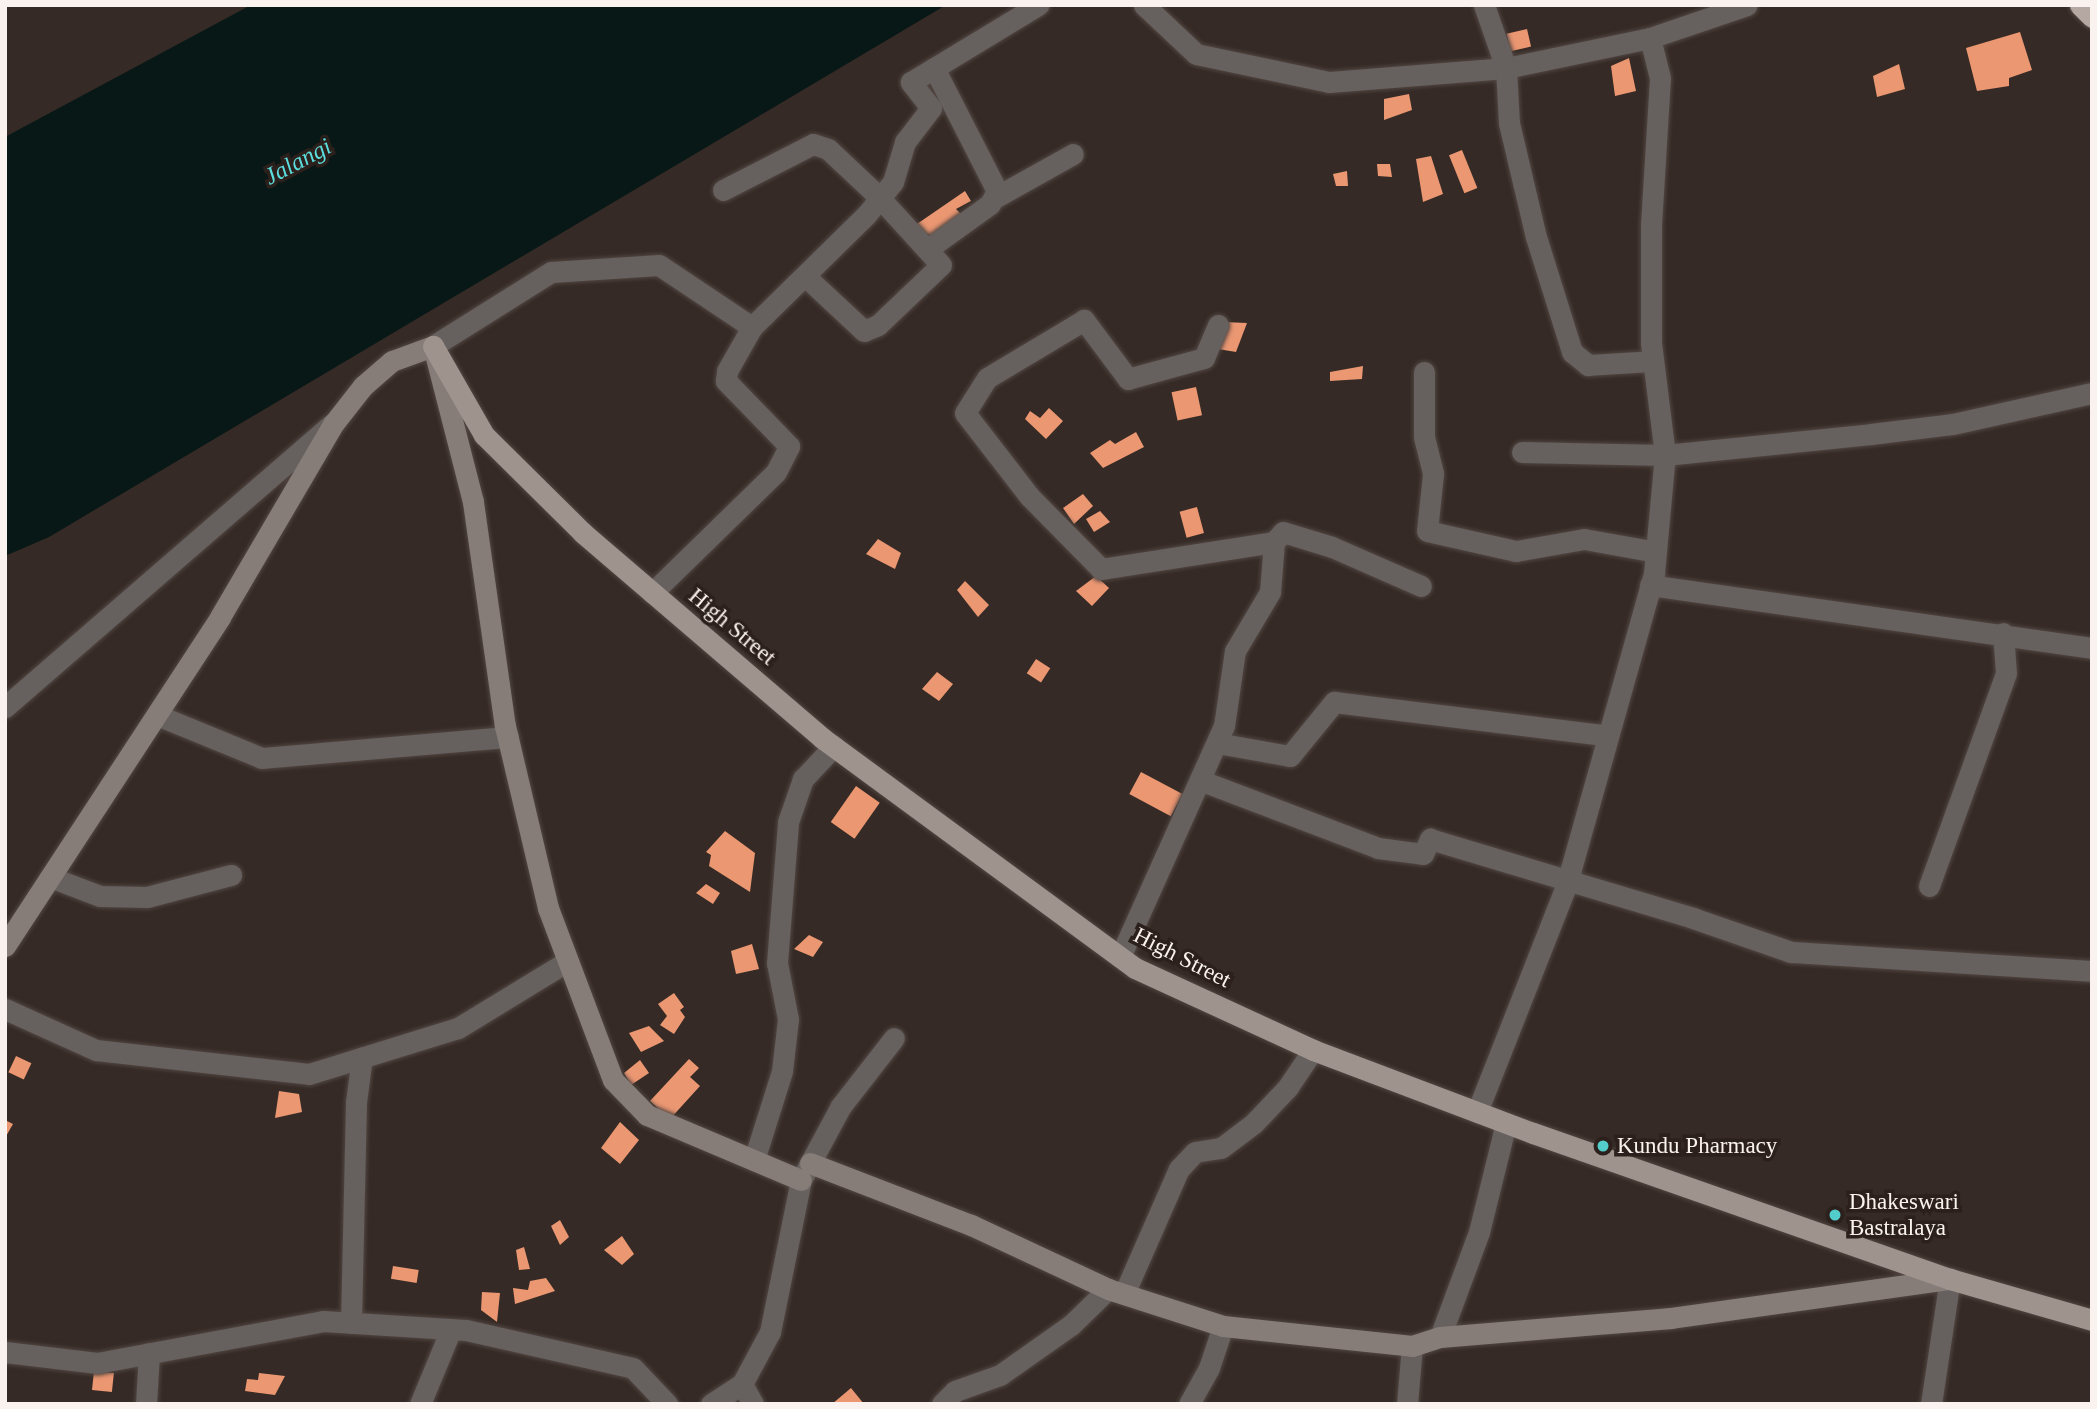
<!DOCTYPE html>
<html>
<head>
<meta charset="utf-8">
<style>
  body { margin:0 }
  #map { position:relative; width:2097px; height:1409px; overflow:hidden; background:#352a25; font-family:"Times New Roman",serif }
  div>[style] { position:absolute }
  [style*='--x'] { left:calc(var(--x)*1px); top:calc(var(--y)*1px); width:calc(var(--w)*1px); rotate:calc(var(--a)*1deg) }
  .water>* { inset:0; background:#071817 }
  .building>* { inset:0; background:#eb9772; transform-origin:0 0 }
  .roads { filter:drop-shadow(0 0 2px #514641) drop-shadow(0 0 2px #514641) }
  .street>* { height:21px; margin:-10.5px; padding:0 10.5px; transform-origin:10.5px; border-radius:10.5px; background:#66605e }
  .secondary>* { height:21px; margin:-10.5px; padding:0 10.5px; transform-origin:10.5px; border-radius:10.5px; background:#867d79 }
  .primary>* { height:21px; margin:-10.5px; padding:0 10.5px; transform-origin:10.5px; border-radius:10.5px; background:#9f938e }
  .highway>* { height:21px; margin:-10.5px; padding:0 10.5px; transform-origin:10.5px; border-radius:10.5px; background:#b5a7a1 }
  .dots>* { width:19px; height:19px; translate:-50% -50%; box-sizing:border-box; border:4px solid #2b201c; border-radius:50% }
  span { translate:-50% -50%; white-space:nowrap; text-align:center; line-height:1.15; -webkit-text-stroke:7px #2b201c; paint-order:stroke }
  .street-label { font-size:23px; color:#faf2ef }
  .poi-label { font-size:23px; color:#faf2ef }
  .left { translate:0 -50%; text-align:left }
  .water-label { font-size:24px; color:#5bdfde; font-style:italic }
  .frame { position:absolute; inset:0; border:7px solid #faf2ef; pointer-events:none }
</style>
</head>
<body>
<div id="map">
  <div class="water">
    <div style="clip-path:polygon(251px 5px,946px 5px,49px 537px,5px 556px,5px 137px)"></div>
  </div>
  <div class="building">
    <div style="left:1527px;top:29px;width:18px;height:21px;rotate:77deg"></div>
    <div style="clip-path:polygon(2020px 32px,2032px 70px,2009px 78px,2009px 86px,1977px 91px,1966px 48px)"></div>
    <div style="clip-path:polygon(1629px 58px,1636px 91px,1615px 96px,1611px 66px)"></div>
    <div style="clip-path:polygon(1899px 64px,1905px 89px,1877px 97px,1873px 76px)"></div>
    <div style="clip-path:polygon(1409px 94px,1412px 110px,1384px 120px,1384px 99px)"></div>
    <div style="left:1462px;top:150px;width:41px;height:14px;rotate:68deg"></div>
    <div style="clip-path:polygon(1431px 156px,1443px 194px,1423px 202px,1416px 159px)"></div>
    <div style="clip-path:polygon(1377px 164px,1390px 164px,1392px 177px,1378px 176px)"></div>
    <div style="clip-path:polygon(1347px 171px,1348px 186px,1336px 186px,1333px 174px)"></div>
    <div style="clip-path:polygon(965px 191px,971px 201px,956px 209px,962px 215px,929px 243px,914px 226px)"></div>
    <div style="clip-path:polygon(1224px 322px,1247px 323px,1236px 352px,1218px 349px)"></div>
    <div style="clip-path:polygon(1363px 366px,1362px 379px,1330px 381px,1330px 372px)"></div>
    <div style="left:1196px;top:387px;width:29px;height:25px;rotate:78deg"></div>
    <div style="clip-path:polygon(1049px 408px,1063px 421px,1046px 439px,1025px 419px,1030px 411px,1040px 418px)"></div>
    <div style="clip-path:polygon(1136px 432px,1144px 447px,1103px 468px,1090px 453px,1110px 440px,1115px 444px)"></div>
    <div style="clip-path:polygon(1083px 494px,1093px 506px,1074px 524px,1063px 508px)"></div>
    <div style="left:1197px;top:507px;width:27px;height:18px;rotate:75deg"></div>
    <div style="clip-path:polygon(1100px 511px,1110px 522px,1094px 532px,1086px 519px)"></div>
    <div style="clip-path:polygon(878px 539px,901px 553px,895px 569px,866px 554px)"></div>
    <div style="clip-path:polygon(1096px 576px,1109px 588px,1092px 606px,1076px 591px)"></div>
    <div style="clip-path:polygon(965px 581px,989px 605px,978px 617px,957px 590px)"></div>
    <div style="left:1036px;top:659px;width:17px;height:17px;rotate:33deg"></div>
    <div style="clip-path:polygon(937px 672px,953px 684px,939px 701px,922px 689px)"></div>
    <div style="left:1141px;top:772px;width:47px;height:25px;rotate:28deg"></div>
    <div style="left:856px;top:786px;width:29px;height:44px;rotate:35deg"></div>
    <div style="clip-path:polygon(725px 831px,755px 853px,750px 892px,709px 866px,711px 855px,706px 852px)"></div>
    <div style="clip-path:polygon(706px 884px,720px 893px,713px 904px,696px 893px)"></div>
    <div style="clip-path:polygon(809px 935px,823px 942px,813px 957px,794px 949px)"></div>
    <div style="clip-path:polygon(752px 944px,759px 969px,736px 974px,731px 951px)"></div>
    <div style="clip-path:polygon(674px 993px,684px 1007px,680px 1010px,685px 1017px,674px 1034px,660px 1025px,667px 1016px,658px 1004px)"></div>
    <div style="clip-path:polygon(649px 1026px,664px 1041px,641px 1052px,629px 1033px)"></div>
    <div style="left:16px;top:1056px;width:17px;height:18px;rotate:25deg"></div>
    <div style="clip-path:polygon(689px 1059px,699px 1068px,690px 1077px,700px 1086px,670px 1119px,650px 1101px)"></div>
    <div style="clip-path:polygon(640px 1060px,649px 1073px,631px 1085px,624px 1073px)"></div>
    <div style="clip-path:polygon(279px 1091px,299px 1094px,302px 1112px,275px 1118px)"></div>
    <div style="clip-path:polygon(5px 1120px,13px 1124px,5px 1138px)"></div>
    <div style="clip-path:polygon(620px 1122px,639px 1140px,620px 1164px,601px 1148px)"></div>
    <div style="clip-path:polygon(560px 1220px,569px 1237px,560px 1245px,551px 1226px)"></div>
    <div style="clip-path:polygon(622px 1236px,634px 1254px,622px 1265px,604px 1250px)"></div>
    <div style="clip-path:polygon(524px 1247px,530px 1269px,519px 1270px,516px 1250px)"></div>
    <div style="left:393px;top:1266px;width:26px;height:13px;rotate:9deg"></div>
    <div style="clip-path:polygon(546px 1278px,555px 1291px,515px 1304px,513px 1288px,528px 1290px,530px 1281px)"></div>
    <div style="clip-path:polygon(482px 1292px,500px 1293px,497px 1322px,481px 1310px)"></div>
    <div style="left:94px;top:1371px;width:20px;height:19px;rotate:6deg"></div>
    <div style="clip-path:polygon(259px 1373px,285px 1376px,275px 1395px,245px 1391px,247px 1379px,258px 1380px)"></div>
    <div style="clip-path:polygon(851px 1388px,864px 1404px,832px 1404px)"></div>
  </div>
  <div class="roads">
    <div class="street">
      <div style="--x:1144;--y:5;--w:71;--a:43.3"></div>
      <div style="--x:1196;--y:54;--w:136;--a:11.9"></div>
      <div style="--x:1329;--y:82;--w:178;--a:-4.5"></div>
      <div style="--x:1506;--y:68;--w:147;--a:-11.8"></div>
      <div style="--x:1650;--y:38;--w:102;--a:-18.8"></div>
      <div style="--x:1484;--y:5;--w:67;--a:70.8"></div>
      <div style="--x:1506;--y:68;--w:55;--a:86.9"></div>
      <div style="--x:1509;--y:123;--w:117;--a:76.7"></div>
      <div style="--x:1536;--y:237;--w:121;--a:72.6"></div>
      <div style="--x:1572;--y:352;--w:21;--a:39"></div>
      <div style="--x:1588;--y:365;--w:65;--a:-3.5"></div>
      <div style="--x:723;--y:190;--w:101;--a:-27.1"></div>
      <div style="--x:813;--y:144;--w:16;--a:18"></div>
      <div style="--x:828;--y:149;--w:69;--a:43.2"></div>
      <div style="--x:878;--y:196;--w:93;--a:47.6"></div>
      <div style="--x:941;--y:265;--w:87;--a:136.4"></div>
      <div style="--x:878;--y:325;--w:15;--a:157"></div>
      <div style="--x:864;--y:331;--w:79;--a:-137"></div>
      <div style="--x:996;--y:197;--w:88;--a:-29.2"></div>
      <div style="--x:929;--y:248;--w:75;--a:-35.8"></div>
      <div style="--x:990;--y:204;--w:15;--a:-62"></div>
      <div style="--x:997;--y:191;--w:138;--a:-117.1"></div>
      <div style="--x:1218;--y:325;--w:36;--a:113"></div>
      <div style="--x:1204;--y:358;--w:79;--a:164.6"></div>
      <div style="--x:1128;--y:379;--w:74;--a:-126.7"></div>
      <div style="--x:1084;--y:320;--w:113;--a:149.1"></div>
      <div style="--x:987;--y:378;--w:41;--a:122.2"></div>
      <div style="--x:965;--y:413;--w:106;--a:52.3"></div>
      <div style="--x:1030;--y:497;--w:101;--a:45.4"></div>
      <div style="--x:1101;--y:569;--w:175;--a:-8.9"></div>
      <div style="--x:433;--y:346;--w:139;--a:-32.1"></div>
      <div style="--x:551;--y:272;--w:108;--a:-3.7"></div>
      <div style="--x:659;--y:265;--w:112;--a:33.7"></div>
      <div style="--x:1424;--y:372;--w:65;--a:90"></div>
      <div style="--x:1424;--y:437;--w:38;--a:76"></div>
      <div style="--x:1433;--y:474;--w:57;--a:96"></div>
      <div style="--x:1427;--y:531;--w:91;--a:12.7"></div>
      <div style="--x:1516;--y:551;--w:69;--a:-10"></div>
      <div style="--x:1584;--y:539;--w:73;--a:10.2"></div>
      <div style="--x:1522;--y:452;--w:143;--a:1.2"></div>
      <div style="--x:1665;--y:455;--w:207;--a:-5.8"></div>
      <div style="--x:1871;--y:434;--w:83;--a:-7"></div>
      <div style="--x:1953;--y:424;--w:142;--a:-12.6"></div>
      <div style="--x:1650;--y:585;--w:446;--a:8.1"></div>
      <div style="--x:652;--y:593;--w:173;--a:-44.3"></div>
      <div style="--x:776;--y:472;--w:29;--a:-63"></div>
      <div style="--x:789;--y:446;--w:91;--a:-134.1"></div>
      <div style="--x:726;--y:381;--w:10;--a:-84"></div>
      <div style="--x:727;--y:371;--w:51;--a:-60.4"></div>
      <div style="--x:752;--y:327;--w:161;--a:-44.5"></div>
      <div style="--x:867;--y:214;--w:41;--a:-50.9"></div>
      <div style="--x:893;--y:182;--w:42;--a:-73.3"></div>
      <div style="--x:905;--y:142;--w:43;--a:-52.6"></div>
      <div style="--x:931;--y:108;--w:33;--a:-128"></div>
      <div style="--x:911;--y:82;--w:149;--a:-31.2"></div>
      <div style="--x:5;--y:707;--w:432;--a:-40.9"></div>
      <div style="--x:157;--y:715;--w:113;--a:22.3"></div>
      <div style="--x:262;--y:758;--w:247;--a:-4.9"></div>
      <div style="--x:1217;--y:743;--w:74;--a:10.1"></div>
      <div style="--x:1290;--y:756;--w:70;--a:-50.8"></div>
      <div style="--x:1334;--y:702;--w:270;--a:7"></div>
      <div style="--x:1202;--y:781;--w:188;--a:20.8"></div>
      <div style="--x:1378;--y:848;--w:45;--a:7.6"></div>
      <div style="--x:1423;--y:854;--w:17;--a:-65"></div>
      <div style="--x:1430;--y:839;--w:275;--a:16.7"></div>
      <div style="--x:1693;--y:918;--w:104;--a:19.1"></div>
      <div style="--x:1791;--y:952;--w:302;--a:3.6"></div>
      <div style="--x:50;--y:877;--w:53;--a:20.8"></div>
      <div style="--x:100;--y:896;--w:47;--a:1.2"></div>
      <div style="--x:147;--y:897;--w:87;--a:-14.7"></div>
      <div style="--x:1929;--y:886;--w:226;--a:-70.1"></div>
      <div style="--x:2006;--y:673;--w:40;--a:-94.3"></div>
      <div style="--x:1120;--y:957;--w:253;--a:-65.8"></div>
      <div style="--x:1224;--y:726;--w:76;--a:-81.7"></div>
      <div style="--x:1235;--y:651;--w:69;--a:-59.3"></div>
      <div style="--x:1270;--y:592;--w:50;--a:-85.4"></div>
      <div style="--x:1274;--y:542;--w:13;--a:-48"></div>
      <div style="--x:1283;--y:532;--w:51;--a:17"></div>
      <div style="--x:1332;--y:547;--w:97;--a:23.7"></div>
      <div style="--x:5;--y:1009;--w:100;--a:24.3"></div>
      <div style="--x:96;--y:1050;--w:214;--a:6.4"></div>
      <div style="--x:309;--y:1074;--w:156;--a:-17.2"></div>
      <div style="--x:458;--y:1028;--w:127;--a:-31.4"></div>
      <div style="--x:1477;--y:1112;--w:246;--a:-68.5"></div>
      <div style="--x:1567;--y:883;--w:322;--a:-74.3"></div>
      <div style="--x:1654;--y:573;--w:119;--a:-84.7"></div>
      <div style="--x:1665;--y:455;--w:113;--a:-97.1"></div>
      <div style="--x:1651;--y:343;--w:118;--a:-90"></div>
      <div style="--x:1651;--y:225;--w:147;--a:-86.5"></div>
      <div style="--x:1660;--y:78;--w:41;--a:-104"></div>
      <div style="--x:754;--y:1160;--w:93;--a:-72.5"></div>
      <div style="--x:782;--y:1071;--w:52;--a:-83.4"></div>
      <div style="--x:788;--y:1019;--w:57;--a:-101.1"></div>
      <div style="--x:777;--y:963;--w:141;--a:-85.5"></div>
      <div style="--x:788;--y:822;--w:46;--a:-70.8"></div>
      <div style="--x:803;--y:779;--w:45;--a:-46.8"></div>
      <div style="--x:1124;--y:1294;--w:137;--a:-66.3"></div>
      <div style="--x:1179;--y:1169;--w:23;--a:-47"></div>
      <div style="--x:1195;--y:1152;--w:26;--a:-9"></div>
      <div style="--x:1221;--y:1148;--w:41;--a:-37.1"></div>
      <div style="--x:1254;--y:1123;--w:50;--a:-46.6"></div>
      <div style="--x:1288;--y:1087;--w:45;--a:-56"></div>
      <div style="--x:351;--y:1323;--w:221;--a:-88.7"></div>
      <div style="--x:356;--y:1102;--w:45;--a:-82.4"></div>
      <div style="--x:1440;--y:1337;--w:112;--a:-69.6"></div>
      <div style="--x:1479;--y:1232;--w:112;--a:-76.1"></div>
      <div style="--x:5;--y:1352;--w:93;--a:6.8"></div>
      <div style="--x:97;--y:1363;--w:230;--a:-10.5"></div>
      <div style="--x:323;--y:1321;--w:143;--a:3.6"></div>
      <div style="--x:466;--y:1330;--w:171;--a:12.8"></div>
      <div style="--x:633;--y:1368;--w:50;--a:46.6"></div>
      <div style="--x:742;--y:1384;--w:23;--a:61"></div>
      <div style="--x:146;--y:1404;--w:51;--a:-86.6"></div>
      <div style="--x:420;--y:1404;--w:81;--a:-67.5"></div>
      <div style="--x:711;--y:1404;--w:37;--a:-33"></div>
      <div style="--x:742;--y:1384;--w:59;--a:-61.7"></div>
      <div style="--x:770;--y:1332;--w:155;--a:-78.5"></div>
      <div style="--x:801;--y:1180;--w:84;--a:-61.6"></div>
      <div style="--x:841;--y:1106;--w:86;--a:-52.1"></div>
      <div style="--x:942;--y:1404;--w:18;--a:-45"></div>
      <div style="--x:955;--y:1391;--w:48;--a:-19.6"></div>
      <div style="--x:1000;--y:1375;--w:87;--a:-35.2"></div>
      <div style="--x:1071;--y:1325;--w:52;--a:-44.2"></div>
      <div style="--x:1189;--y:1404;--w:41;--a:-60.9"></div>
      <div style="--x:1209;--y:1368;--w:44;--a:-71.6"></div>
      <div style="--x:1407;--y:1404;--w:58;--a:-85.1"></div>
      <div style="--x:1931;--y:1404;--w:126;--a:-81.4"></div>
    </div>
    <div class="secondary">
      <div style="--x:5;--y:946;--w:393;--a:-56.8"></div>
      <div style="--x:220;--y:617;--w:225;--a:-59.6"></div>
      <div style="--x:334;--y:423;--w:47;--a:-51.9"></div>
      <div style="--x:363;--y:386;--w:38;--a:-41"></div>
      <div style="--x:392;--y:361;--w:44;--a:-20.1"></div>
      <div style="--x:433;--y:346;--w:161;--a:75.6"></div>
      <div style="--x:473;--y:502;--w:226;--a:81.9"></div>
      <div style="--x:505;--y:726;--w:187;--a:76.7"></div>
      <div style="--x:548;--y:908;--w:184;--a:69.3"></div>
      <div style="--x:613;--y:1080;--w:49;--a:45.8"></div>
      <div style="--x:647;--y:1115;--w:167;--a:22.9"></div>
      <div style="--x:810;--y:1163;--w:173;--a:21.1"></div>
      <div style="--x:971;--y:1225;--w:151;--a:25"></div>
      <div style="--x:1108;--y:1289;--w:121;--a:17.8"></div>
      <div style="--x:1223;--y:1326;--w:190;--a:6"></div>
      <div style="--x:1412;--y:1346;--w:29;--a:-18"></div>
      <div style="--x:1440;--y:1337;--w:232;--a:-4.7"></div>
      <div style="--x:1671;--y:1318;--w:282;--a:-8"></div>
    </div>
    <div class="primary">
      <div style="--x:433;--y:346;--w:103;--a:60.2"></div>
      <div style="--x:484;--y:435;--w:139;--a:44.7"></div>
      <div style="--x:583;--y:533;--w:315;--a:40.6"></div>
      <div style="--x:822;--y:738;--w:388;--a:36.3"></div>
      <div style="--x:1135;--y:968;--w:196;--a:24.7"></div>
      <div style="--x:1313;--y:1050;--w:235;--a:20.7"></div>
      <div style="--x:1533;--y:1133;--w:442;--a:19.3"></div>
      <div style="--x:1950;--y:1279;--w:148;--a:16.1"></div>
    </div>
    <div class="highway">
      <div style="--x:2080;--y:5;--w:17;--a:45"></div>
    </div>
  </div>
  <div class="dots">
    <div style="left:1603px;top:1146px;background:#52cdcc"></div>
    <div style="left:1835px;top:1215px;background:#52cdcc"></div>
  </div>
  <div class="street-label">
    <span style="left:732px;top:627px;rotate:40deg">High Street</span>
    <span style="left:1182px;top:958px;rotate:27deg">High Street</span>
  </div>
  <div class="poi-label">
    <span class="left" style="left:1617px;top:1146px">Kundu Pharmacy</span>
    <span class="left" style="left:1849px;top:1215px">Dhakeswari<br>Bastralaya</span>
  </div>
  <div class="water-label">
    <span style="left:298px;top:162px;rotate:-28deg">Jalangi</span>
  </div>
  <div class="frame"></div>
</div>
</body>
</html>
